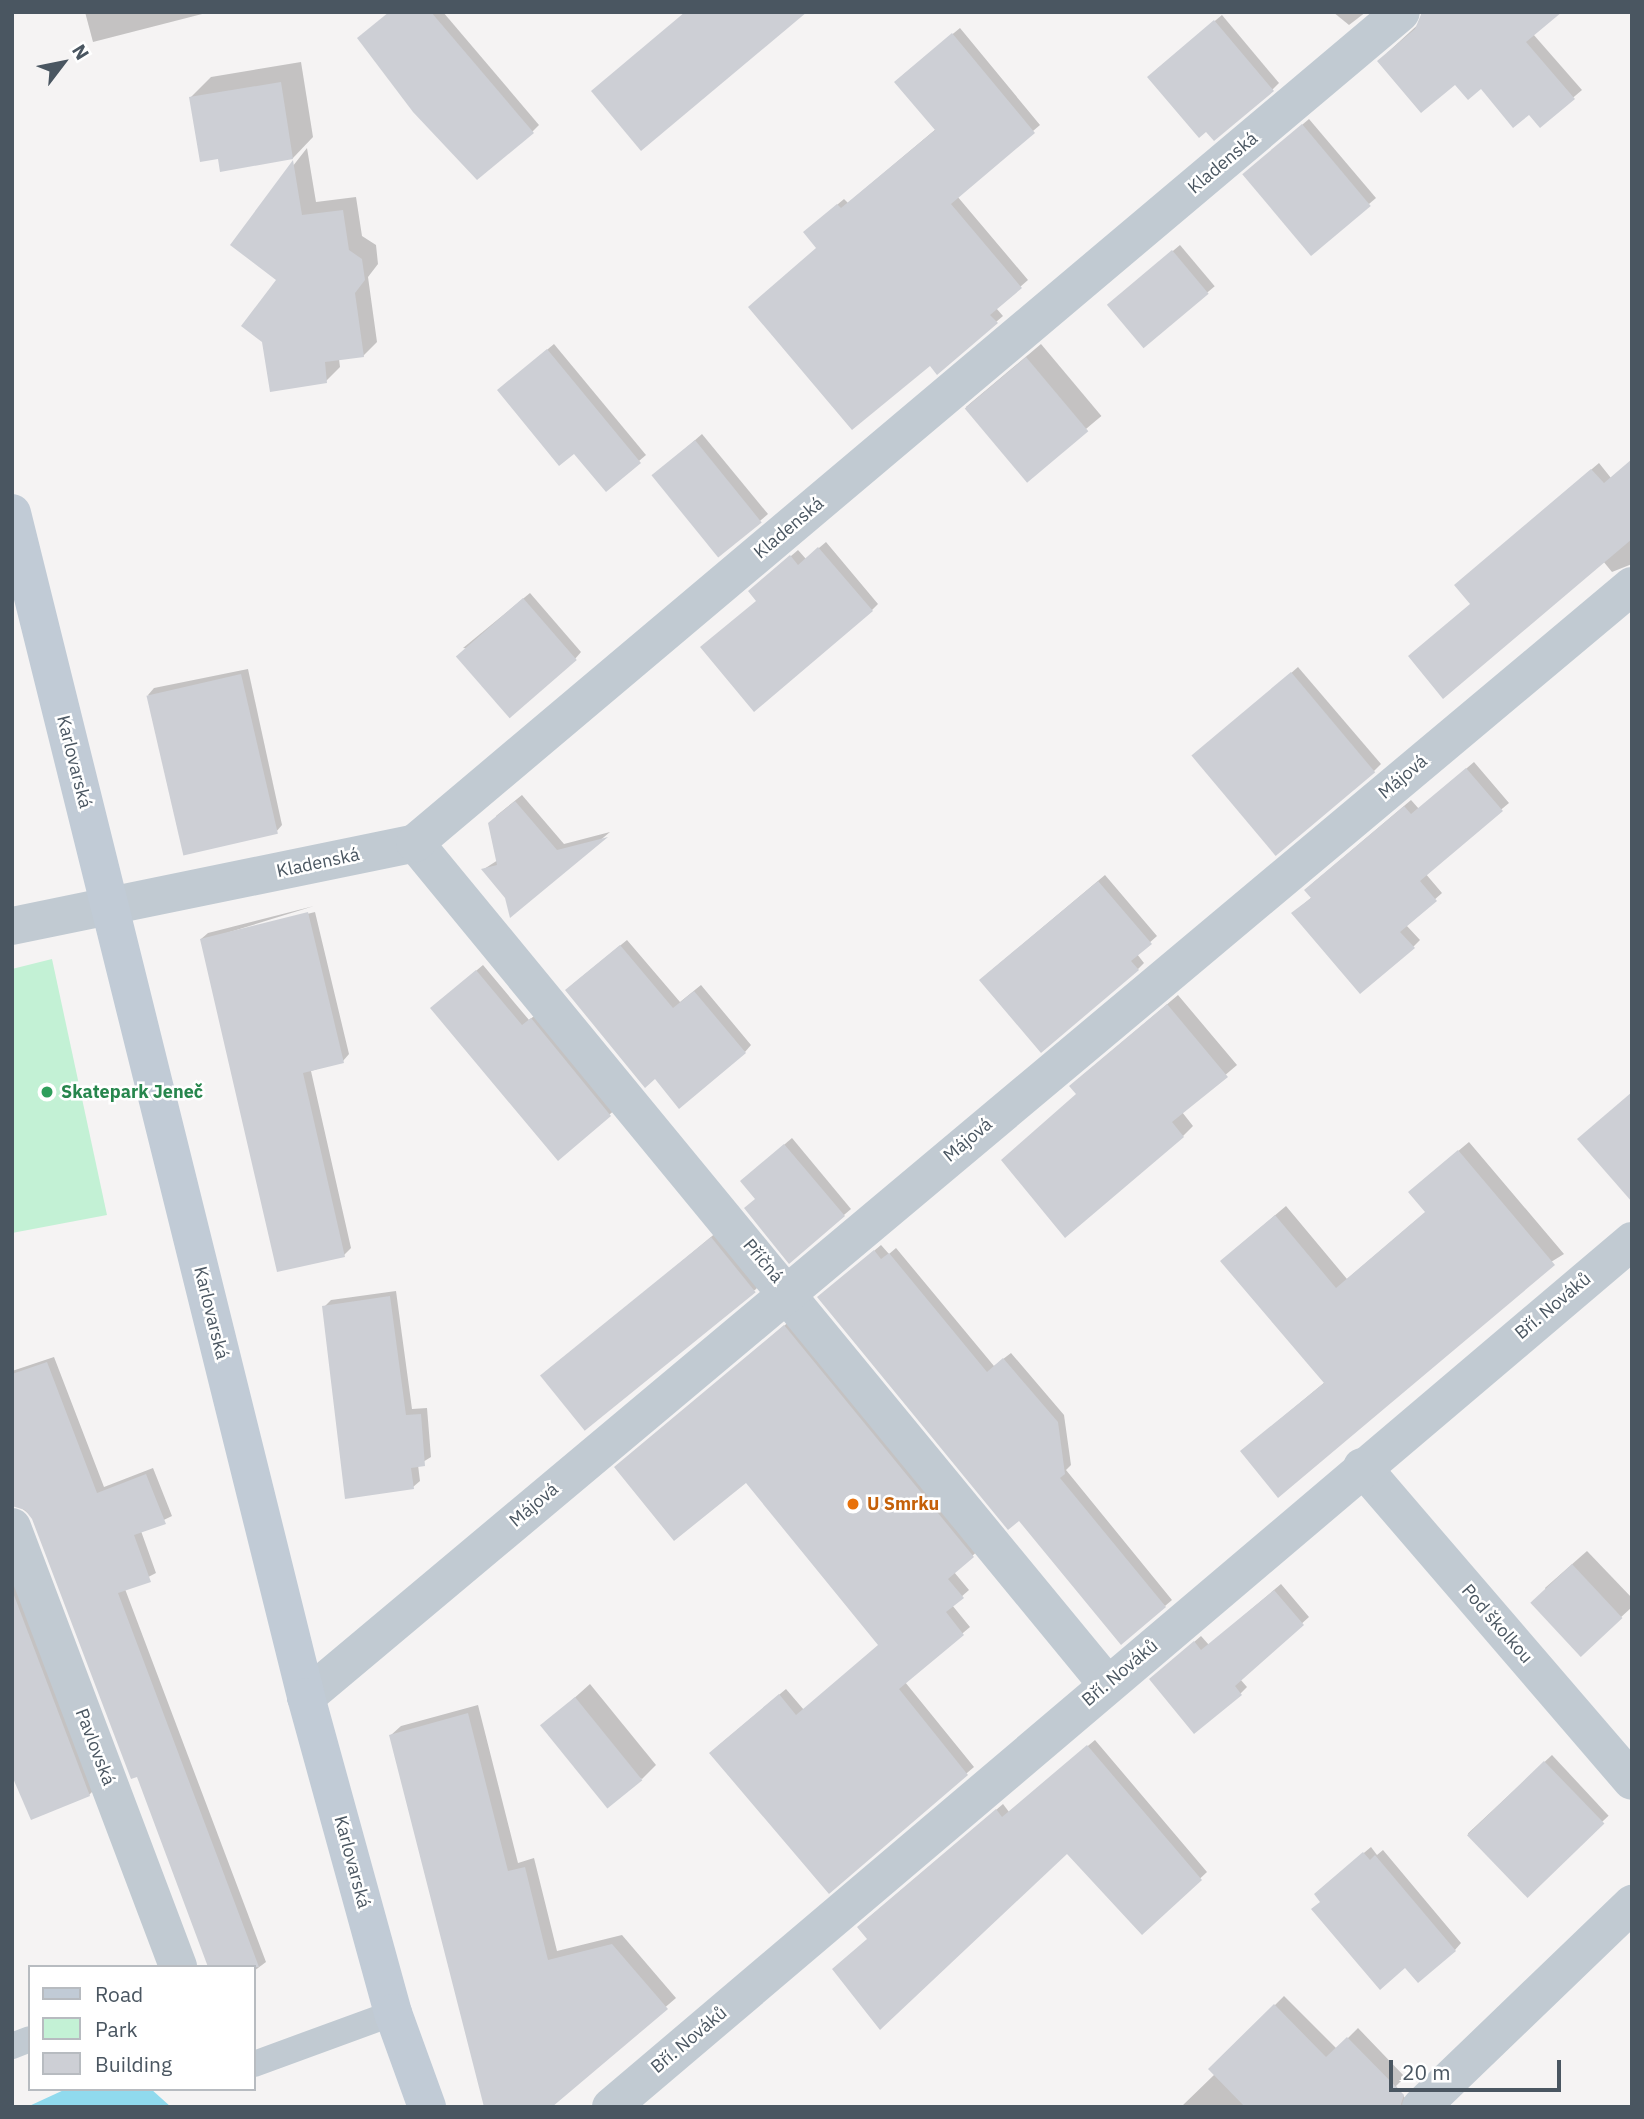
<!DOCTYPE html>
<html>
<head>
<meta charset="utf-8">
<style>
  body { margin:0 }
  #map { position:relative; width:1644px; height:2119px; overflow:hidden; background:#f5f3f3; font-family:"IBM Plex Sans",sans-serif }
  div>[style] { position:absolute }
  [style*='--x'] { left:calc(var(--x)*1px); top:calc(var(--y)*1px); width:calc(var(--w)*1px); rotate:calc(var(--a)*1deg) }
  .green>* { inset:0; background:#c3f1d5 }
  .water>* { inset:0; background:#90daee }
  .shadow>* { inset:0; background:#0003; transform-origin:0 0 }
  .building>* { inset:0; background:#cdcfd5; transform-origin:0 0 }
  .service>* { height:26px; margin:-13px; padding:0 13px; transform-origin:13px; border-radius:13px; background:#c1cad2 }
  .minor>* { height:38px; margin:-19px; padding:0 19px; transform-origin:19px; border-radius:19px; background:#c1cad2 }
  .secondary>* { height:38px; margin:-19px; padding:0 19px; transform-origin:19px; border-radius:19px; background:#c1cbd6 }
  .dots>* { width:19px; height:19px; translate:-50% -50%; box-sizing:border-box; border:4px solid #fff; border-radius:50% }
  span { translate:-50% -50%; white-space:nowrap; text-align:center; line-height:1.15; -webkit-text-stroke:5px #fff; paint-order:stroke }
  .street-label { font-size:18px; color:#4a5661 }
  .leisure-label { font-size:18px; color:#27864d; font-weight:700 }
  .left { translate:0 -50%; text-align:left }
  .food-label { font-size:18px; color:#c56008; font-weight:700 }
  .frame { position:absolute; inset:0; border:14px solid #4a5661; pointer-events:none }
  .legend { position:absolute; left:28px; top:1965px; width:228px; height:126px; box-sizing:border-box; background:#fff; border:2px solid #b7bbc0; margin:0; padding:9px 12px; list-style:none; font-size:21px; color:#4a5661 }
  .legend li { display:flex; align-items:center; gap:14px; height:35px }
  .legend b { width:35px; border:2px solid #b7bbc0 }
  .north { position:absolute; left:28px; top:28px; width:70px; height:70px; -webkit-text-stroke:5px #fff; paint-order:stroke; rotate:58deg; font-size:19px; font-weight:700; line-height:28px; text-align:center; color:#4a5661 }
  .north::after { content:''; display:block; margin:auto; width:24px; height:32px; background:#4a5661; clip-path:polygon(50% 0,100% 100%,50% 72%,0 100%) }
  .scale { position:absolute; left:1389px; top:2060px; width:172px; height:32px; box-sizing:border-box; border:4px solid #4a5661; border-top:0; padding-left:9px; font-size:21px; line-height:24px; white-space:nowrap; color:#4a5661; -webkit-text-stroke:5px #fff; paint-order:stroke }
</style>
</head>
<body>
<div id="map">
  <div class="green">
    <div style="clip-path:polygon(52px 959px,107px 1215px,12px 1233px,12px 969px)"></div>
  </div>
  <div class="water">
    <div style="clip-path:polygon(66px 2089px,151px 2089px,171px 2107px,27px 2107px)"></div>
  </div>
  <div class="shadow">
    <div style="clip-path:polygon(85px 12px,210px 12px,93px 42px)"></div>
    <div style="clip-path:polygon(390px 12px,443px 12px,539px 125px,532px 132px)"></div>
    <div style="clip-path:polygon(1333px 12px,1366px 12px,1349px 25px)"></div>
    <div style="clip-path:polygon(1422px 12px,1559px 12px,1533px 34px,1582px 90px,1541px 125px,1529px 112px,1481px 86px,1455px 82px,1387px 53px,1423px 20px)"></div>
    <div style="clip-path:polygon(1222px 15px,1279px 83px,1272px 90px,1156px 70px)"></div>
    <div style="clip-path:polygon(960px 28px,1040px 125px,957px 196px,1028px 280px,996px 308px,1003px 316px,996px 322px,818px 248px,812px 226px,844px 199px,848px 203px,936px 129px,903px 75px)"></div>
    <div style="clip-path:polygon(301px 62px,313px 137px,293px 158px,219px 158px,191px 97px,211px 77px)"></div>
    <div style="clip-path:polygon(1309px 119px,1376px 198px,1369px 204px,1251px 168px)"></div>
    <div style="clip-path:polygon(307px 148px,316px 202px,356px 197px,362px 236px,376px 245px,378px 264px,368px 277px,377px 342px,363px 356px,339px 359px,340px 367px,326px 381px,279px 279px,232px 244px)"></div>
    <div style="left:1180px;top:245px;width:54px;height:83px;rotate:50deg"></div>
    <div style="clip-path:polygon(554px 344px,646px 455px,639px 461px,506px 384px)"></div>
    <div style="left:1041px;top:344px;width:94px;height:98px;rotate:50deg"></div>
    <div style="clip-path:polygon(702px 434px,768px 514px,720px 555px,661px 470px)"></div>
    <div style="clip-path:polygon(1632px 460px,1632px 564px,1612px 572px,1603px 561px,1471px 603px,1463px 579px,1599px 463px,1611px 478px)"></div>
    <div style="clip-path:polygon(826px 542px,878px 604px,872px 610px,758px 600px,757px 585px,798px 550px,806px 559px)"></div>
    <div style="clip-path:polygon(530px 593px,581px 652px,575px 659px,463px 648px)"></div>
    <div style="clip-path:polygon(1298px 667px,1381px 764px,1374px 771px,1202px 751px)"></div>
    <div style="clip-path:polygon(248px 669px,282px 825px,276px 832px,148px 695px,154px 688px)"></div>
    <div style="clip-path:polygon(1474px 762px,1509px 803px,1425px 873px,1442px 893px,1406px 925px,1420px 940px,1413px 947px,1300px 907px,1312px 897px,1313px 883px,1411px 800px,1419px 809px)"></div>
    <div style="clip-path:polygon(522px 795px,564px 844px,610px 832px,511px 915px,507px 897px,484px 869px,498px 860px,496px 816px)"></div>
    <div style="clip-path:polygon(1105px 875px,1157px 936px,1137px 954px,1144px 963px,1138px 969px,987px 974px)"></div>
    <div style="clip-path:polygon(314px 906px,207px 939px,315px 912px,349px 1054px,343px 1061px,311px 1071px,351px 1248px,344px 1255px,201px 939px,208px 933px)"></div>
    <div style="clip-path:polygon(627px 940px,680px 1002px,701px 985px,751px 1045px,745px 1052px,573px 984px)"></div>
    <div style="clip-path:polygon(483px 965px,529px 1020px,538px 1013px,617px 1108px,558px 1159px,439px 1002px)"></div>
    <div style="clip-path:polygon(1178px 995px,1237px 1065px,1182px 1112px,1193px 1126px,1183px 1136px,1078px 1094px,1082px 1076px)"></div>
    <div style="clip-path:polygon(792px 1138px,851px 1209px,790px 1261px,749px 1175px)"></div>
    <div style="clip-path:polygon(1469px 1142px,1564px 1254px,1242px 1451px,1325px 1382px,1233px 1251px,1286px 1206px,1347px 1279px,1427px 1211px,1421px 1182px)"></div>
    <div style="clip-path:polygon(718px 1231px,761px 1284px,755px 1290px,550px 1372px)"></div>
    <div style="clip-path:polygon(881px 1245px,889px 1254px,896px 1248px,994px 1366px,1011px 1353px,1064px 1415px,1071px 1465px,1066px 1470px,1172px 1600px,1165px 1606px,826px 1291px)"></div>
    <div style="clip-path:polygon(396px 1291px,412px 1409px,427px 1408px,431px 1457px,418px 1465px,420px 1481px,413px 1487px,324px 1307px,331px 1300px)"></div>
    <div style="clip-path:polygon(791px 1320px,980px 1549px,954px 1572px,969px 1590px,952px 1605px,970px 1627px,905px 1682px,974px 1767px,829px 1891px,718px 1746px,786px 1689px,804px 1710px,880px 1645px,746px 1481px,623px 1461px)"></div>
    <div style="clip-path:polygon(54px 1357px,104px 1487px,153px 1468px,172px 1516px,141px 1531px,156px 1573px,125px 1589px,266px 1962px,254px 1971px,138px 1775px,34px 1518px,15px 1503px,12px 1371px)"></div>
    <div style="clip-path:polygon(1587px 1551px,1632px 1598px,1632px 1607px,1581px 1654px,1545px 1588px)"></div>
    <div style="clip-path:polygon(12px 1566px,96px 1788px,89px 1795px,12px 1772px)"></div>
    <div style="clip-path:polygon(1281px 1584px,1309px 1617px,1240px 1679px,1247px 1687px,1240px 1694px,1158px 1673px,1201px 1636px,1209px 1645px)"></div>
    <div style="clip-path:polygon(590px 1684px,656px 1765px,642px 1779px,543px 1726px)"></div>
    <div style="clip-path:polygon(478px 1705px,518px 1863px,534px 1858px,557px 1951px,622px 1935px,676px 1998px,549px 2107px,391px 1735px,401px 1726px)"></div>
    <div style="clip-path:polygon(1095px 1740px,1207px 1872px,1142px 1933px,1068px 1852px,869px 1938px,866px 1920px,1003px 1804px,1009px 1812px)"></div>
    <div style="left:1552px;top:1755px;width:83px;height:115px;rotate:47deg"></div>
    <div style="clip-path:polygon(1371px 1847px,1377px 1855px,1383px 1850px,1461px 1943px,1455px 1950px,1405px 1965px,1322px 1901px,1323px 1887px)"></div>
    <div style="clip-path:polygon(1284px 1996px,1337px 2049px,1358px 2028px,1405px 2077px,1396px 2086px,1412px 2107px,1181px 2107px,1215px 2074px,1211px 2069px)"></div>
  </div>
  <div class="building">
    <div style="clip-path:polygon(389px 12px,431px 12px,534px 133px,477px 180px,413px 112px,357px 38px)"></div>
    <div style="clip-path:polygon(685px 12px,807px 12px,641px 151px,591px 91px)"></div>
    <div style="clip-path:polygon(1422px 12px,1562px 12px,1526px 42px,1575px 99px,1540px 128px,1529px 115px,1513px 128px,1481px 89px,1468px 100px,1455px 85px,1421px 113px,1377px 61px,1415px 29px)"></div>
    <div style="clip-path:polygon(1214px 20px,1274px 91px,1214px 141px,1206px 132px,1199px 138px,1147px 77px)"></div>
    <div style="clip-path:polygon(952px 33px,1035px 133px,951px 204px,1022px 288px,990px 315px,998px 323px,937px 375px,930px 366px,852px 430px,748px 307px,816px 248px,803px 232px,837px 204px,841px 208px,935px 130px,894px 82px)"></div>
    <div style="clip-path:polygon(281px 82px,293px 159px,220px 172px,218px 159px,200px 162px,189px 97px)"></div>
    <div style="left:1302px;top:124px;width:107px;height:78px;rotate:50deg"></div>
    <div style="clip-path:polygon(293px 160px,302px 215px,343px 210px,349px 250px,362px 259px,365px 280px,355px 293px,364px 357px,325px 362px,327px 383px,270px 392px,262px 342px,241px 326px,276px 280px,230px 245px)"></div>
    <div style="left:1172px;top:250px;width:57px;height:85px;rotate:50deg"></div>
    <div style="clip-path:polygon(547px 349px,641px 463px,606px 492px,574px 454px,559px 466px,497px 390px)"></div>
    <div style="left:1026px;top:357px;width:97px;height:80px;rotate:50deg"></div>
    <div style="left:695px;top:440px;width:106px;height:56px;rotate:51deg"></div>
    <div style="clip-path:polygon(1632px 459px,1632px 539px,1443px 699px,1408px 656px,1470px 604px,1454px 585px,1591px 469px,1604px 483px)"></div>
    <div style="clip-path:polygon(818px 547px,873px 611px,754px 712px,700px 647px,756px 601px,748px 591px,790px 555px,798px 565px)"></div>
    <div style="left:523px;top:598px;width:82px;height:89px;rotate:49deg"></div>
    <div style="left:1291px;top:672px;width:131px;height:130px;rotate:50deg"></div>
    <div style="left:241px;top:674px;width:164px;height:97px;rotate:77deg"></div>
    <div style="clip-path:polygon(1466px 768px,1503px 811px,1420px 881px,1437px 901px,1400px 932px,1415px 948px,1360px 994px,1291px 913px,1311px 898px,1304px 890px,1404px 806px,1411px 814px)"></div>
    <div style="clip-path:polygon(515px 801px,557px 850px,608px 837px,510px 918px,505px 898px,481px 869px,497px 865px,488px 823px)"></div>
    <div style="clip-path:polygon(1098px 881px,1152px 944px,1131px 961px,1139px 970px,1041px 1053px,979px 980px)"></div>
    <div style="clip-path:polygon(308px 912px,344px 1063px,303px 1073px,345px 1257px,277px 1272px,200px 939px)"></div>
    <div style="clip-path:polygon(620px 945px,673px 1008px,694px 991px,746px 1053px,679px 1109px,655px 1079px,645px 1088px,565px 990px)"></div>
    <div style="clip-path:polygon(476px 970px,522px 1025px,531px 1018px,611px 1116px,558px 1161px,430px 1008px)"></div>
    <div style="clip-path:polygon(1167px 1004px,1228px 1077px,1172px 1122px,1184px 1137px,1065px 1238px,1001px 1160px,1076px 1094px,1069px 1086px)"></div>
    <div style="clip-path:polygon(1632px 1092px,1632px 1202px,1577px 1139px)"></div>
    <div style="clip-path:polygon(784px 1144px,845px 1216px,789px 1264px,744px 1208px,755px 1199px,740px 1181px)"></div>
    <div style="clip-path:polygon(1458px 1150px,1555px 1265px,1278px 1498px,1240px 1451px,1324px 1383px,1220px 1261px,1275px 1215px,1336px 1288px,1425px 1212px,1408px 1192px)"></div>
    <div style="left:711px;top:1237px;width:71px;height:220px;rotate:51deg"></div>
    <div style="clip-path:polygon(874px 1250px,881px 1259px,889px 1253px,987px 1372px,1003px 1358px,1058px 1422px,1065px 1474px,1060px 1478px,1166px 1607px,1121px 1645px,1019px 1521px,1008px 1530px,817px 1297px)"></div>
    <div style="clip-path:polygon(390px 1296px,406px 1415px,421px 1414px,425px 1466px,411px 1468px,414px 1489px,345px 1499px,322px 1306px)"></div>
    <div style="clip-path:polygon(784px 1325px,974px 1557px,948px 1579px,964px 1598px,946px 1612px,964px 1635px,899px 1689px,968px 1775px,829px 1894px,709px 1753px,779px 1694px,796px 1715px,878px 1645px,746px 1483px,674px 1541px,614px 1467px)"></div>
    <div style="clip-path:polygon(47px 1362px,97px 1493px,146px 1474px,166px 1524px,134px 1535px,151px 1582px,118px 1593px,259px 1967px,208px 1967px,137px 1777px,131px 1779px,32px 1519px,25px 1510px,12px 1506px,12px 1374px)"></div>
    <div style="left:1572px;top:1564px;width:74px;height:57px;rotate:47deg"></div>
    <div style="clip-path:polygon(12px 1590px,90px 1796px,31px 1820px,12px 1776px)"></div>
    <div style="clip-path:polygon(1274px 1590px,1304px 1625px,1235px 1686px,1242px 1695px,1194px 1734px,1149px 1679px,1194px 1641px,1201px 1650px)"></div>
    <div style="left:575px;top:1697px;width:107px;height:45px;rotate:51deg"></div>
    <div style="clip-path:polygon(468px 1713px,508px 1871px,525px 1867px,548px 1960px,612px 1944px,668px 2009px,552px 2107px,484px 2107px,389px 1735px)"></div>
    <div style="clip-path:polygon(1087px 1745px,1202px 1880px,1142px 1935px,1067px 1854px,880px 2030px,832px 1969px,867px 1939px,857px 1927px,996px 1809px,1002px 1817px)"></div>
    <div style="left:1544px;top:1761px;width:87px;height:107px;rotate:46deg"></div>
    <div style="clip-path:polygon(1363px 1852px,1370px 1860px,1375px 1855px,1456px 1951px,1418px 1983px,1405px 1968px,1380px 1990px,1311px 1909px,1320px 1902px,1314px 1894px)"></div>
    <div style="clip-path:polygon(1274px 2004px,1326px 2057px,1347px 2037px,1404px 2095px,1400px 2107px,1245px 2107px,1208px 2069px)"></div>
  </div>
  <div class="service">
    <div style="--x:12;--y:2046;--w:19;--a:-21"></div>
    <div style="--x:254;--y:2064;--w:148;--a:-20.1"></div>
  </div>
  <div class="minor">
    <div style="--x:415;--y:843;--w:1089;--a:50.55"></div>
    <div style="--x:12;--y:926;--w:411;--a:-11.6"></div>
    <div style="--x:415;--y:843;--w:1289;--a:-40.12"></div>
    <div style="--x:1362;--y:1467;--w:414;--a:49.3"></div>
    <div style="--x:12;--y:1527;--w:470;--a:69.3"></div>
    <div style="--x:306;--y:1697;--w:1730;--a:-39.96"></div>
    <div style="--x:611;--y:2107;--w:1339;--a:-40.3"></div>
    <div style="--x:1421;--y:2107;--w:293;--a:-43.9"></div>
  </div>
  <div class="secondary">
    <div style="--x:12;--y:513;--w:1220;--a:76.05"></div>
    <div style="--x:306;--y:1697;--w:328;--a:74.6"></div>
    <div style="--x:393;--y:2013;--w:100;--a:70.1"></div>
  </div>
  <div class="dots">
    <div style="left:47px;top:1092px;background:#2e9e5b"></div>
    <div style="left:853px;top:1504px;background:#e8710a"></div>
  </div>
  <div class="street-label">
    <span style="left:1223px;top:163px;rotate:-40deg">Kladenská</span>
    <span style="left:789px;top:528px;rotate:-40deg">Kladenská</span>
    <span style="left:74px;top:762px;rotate:76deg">Karlovarská</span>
    <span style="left:1403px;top:777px;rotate:-40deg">Májová</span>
    <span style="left:318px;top:863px;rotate:-12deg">Kladenská</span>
    <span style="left:968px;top:1140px;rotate:-40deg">Májová</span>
    <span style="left:763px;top:1261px;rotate:50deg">Příčná</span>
    <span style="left:1553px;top:1306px;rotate:-40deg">Bří. Nováků</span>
    <span style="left:211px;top:1313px;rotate:76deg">Karlovarská</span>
    <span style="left:534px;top:1505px;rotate:-40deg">Májová</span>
    <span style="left:1497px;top:1624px;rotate:49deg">Pod školkou</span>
    <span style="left:1120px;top:1673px;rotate:-40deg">Bří. Nováků</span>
    <span style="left:95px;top:1747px;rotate:69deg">Pavlovská</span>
    <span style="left:352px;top:1862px;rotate:75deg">Karlovarská</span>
    <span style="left:689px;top:2040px;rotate:-40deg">Bří. Nováků</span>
  </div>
  <div class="leisure-label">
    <span class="left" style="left:61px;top:1092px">Skatepark Jeneč</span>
  </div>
  <div class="food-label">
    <span class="left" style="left:867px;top:1504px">U Smrku</span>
  </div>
  <div class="frame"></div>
  <ul class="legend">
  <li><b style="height:9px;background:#c1cbd6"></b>Road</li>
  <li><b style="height:19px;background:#c3f1d5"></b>Park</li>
  <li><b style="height:19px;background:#cdcfd5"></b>Building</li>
  </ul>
  <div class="north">N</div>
  <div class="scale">20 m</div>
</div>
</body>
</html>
